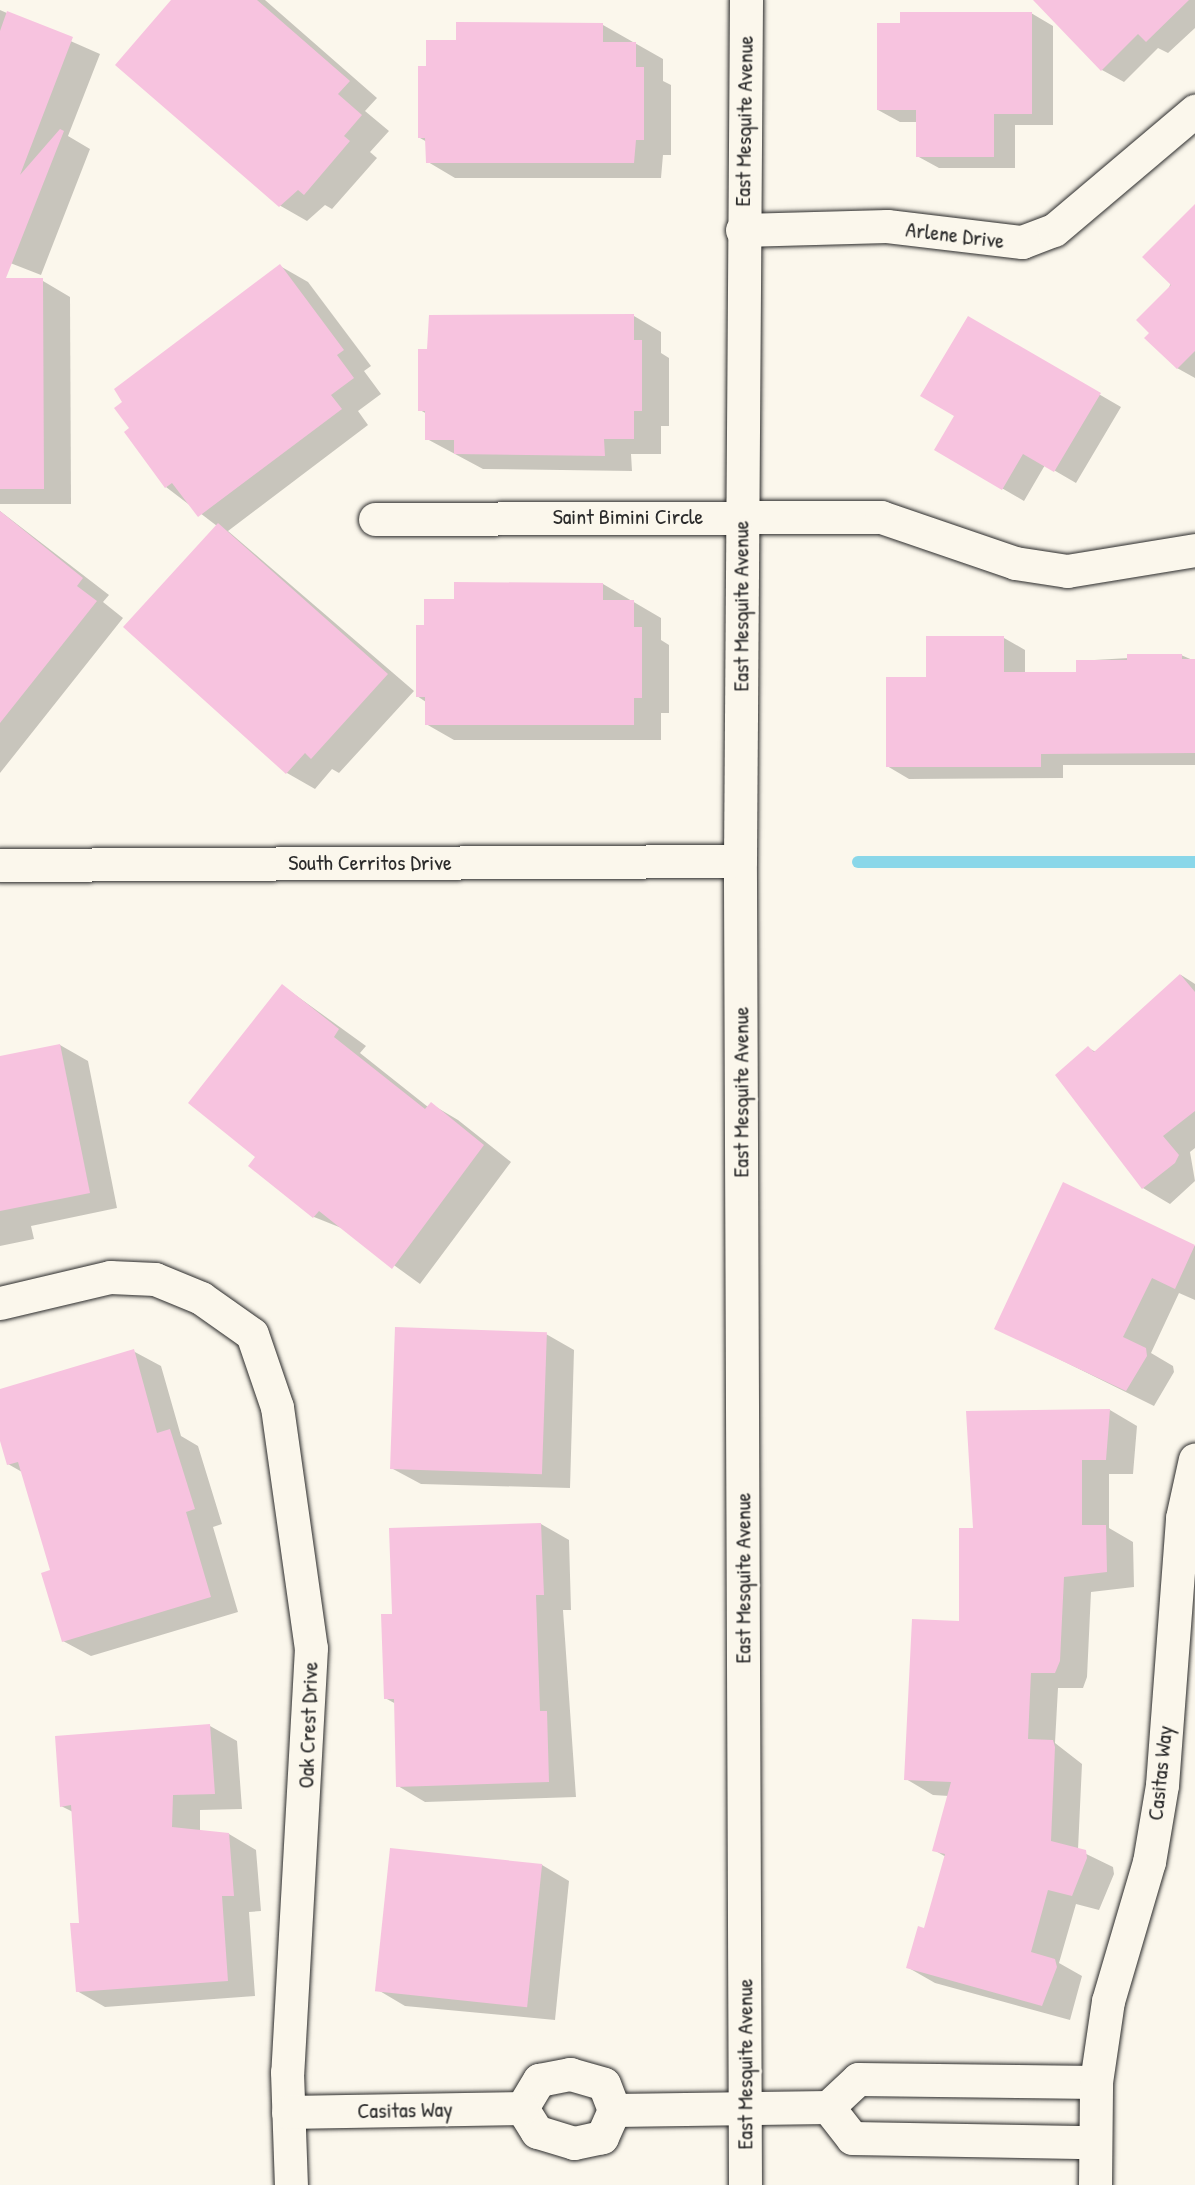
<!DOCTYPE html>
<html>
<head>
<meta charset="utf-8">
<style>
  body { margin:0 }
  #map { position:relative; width:1195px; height:2185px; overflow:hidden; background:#fbf7ec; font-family:"Patrick Hand",sans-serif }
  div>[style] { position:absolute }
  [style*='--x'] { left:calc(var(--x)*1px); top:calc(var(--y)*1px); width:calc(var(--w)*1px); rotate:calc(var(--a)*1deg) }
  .shadow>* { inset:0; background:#0003 }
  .stream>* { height:12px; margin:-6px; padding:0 6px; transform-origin:6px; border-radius:6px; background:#8ad7e9 }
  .building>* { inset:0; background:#f7c3df; transform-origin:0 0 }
  .roads { filter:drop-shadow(0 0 2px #2b2b2b) drop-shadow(0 0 2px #2b2b2b) }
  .minor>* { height:33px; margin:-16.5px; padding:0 16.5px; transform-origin:16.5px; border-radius:16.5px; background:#fbf7ec }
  span { translate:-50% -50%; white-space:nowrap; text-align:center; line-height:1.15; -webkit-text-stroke:5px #fbf7ec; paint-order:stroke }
  .street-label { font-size:22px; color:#2b2b2b }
</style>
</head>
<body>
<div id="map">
  <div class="shadow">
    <div style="clip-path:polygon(173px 0,265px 0,377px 98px,365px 111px,389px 131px,370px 152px,377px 158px,332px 209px,325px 205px,307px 221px,279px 205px)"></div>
    <div style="clip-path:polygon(1038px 0,1195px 0,1195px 28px,1168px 53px,1158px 48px,1124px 82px,1102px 70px)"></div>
    <div style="clip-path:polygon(0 10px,100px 54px,68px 136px,90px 149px,41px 275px,0 259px)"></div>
    <div style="clip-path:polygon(1031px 13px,1053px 26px,1053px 125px,1015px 125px,1015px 168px,939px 168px,917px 156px,917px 122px,900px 122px,878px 110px,902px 24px)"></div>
    <div style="clip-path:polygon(603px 25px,663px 59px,663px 81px,671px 85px,671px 155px,663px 155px,661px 178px,455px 178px,428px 162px,427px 142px,420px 138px,428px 68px,457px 41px)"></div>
    <div style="clip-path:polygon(1195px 222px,1195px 378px,1177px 368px,1151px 333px)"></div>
    <div style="clip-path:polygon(280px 266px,308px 282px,371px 366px,364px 371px,381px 394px,358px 411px,368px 425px,228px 531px,414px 691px,339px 773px,332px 769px,315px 789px,287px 773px,125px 627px,217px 526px,166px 487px)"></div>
    <div style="clip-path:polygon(0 281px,43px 281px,70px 297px,71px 504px,0 504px)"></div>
    <div style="clip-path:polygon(634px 316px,661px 332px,661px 353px,669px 358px,669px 426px,661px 426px,661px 454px,631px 454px,632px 471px,483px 469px,427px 439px,427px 414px,420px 410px)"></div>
    <div style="clip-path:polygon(968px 318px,1121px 407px,1076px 483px,1045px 465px,1024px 501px,936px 450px,956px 415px)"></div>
    <div style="clip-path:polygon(0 511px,109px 595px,103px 602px,123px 618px,0 773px)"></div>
    <div style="clip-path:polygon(603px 584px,661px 618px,661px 640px,669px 645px,669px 713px,661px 713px,661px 740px,454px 740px,426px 724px,426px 702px,417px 696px,426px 627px,456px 600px)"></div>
    <div style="clip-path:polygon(1004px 638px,1025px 650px,1025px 673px,1077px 673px,1077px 661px,1181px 655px,1195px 661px,1195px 765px,1063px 765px,1063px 778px,909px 779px,887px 766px,927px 679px)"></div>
    <div style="clip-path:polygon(1181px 975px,1195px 984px,1195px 1148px,1190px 1152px,1195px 1181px,1170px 1204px,1143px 1188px,1057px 1076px,1088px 1048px,1096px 1052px)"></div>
    <div style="clip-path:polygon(283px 986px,366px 1046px,360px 1053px,428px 1107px,431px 1104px,458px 1120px,511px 1162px,420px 1284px,344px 1229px,314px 1217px,250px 1166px,257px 1156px)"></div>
    <div style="clip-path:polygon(60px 1045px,88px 1061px,117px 1208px,31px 1226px,34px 1239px,0 1246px,0 1057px)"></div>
    <div style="clip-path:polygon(1063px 1184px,1195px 1246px,1195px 1300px,1179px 1293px,1151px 1353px,1173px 1366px,1174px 1372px,1154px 1406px,996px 1328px)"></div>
    <div style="clip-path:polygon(546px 1334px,574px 1350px,570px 1488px,421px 1484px,393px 1469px)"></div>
    <div style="clip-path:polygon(133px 1351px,161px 1366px,181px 1436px,198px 1446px,222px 1524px,213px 1527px,238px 1612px,91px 1656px,63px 1641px,52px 1571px,22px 1472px,8px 1464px,0 1436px,0 1390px)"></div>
    <div style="clip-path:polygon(1110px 1410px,1137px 1426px,1133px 1474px,1109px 1474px,1109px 1528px,1133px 1542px,1134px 1587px,1091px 1592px,1087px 1677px,1083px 1688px,1058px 1688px,1055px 1743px,1082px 1764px,1078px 1850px,1113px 1867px,1114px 1874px,1099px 1910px,1076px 1904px,1059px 1963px,1082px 1976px,1070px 2020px,935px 1983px,907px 1967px,925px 1929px,946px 1857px,934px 1850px,949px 1796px,933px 1795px,906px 1779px,961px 1623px,975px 1529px)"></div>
    <div style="clip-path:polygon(541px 1524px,569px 1540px,571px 1610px,563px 1610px,576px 1797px,425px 1802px,398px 1786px,396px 1704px,385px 1698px,393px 1615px)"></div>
    <div style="clip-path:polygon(210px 1726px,237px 1741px,242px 1809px,200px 1810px,200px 1831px,229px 1834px,256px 1850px,261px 1911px,249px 1912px,255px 1996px,105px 2007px,77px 1991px,80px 1924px,73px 1812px,61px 1806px)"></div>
    <div style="clip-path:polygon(542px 1865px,569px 1881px,555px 2020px,405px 2006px,378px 1990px)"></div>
  </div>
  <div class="stream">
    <div style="--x:858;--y:862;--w:337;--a:0"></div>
  </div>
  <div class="building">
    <div style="clip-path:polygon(171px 0,257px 0,350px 81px,338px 94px,362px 115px,344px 136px,350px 141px,304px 195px,298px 190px,279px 207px,115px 65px)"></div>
    <div style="clip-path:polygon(1033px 0,1189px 0,1146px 42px,1138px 34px,1101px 71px)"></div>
    <div style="clip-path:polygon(7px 11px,73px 37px,20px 175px,60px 129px,64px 131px,6px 278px,43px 278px,44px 489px,0 489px,0 31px)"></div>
    <div style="clip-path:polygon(900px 12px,1032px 12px,1032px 114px,994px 114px,994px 157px,916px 157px,916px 110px,877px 110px,877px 23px,900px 23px)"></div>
    <div style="clip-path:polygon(456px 22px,603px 23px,603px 42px,636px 42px,636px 67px,644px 67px,644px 140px,636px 140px,634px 163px,426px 163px,425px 138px,418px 138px,418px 66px,426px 66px,426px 40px,456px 40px)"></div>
    <div style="clip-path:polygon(1195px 204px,1195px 351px,1177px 369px,1144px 338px,1149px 333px,1136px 320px,1171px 285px,1142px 257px)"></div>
    <div style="clip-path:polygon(280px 264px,344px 350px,337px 355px,354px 378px,331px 395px,342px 409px,198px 517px,172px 483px,165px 488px,124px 432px,129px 428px,114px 408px,122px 402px,114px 389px)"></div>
    <div style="clip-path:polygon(634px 314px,634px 340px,642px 340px,642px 411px,634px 411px,634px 439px,604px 439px,605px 456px,454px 454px,454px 440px,425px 440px,425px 411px,418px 411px,418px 349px,427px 349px,429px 315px)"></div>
    <div style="clip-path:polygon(968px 316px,1101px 393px,1054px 472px,1023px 454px,1002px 490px,934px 450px,954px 416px,920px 396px)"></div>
    <div style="clip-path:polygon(0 511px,83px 578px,77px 586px,97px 601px,0 723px)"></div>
    <div style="clip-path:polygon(218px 523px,388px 674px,311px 759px,305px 753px,286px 774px,123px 627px)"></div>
    <div style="clip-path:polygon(454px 582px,603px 583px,603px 600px,634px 600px,634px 627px,642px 627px,642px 698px,634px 698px,634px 725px,425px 725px,425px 697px,416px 697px,416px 625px,424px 625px,424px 599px,454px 599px)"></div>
    <div style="clip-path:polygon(926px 636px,1004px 636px,1004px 672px,1076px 672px,1076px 660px,1127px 660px,1127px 654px,1182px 654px,1182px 659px,1195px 659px,1195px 753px,1041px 754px,1041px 767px,886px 767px,886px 677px,926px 677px)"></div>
    <div style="clip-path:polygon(1180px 974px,1195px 992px,1195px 1111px,1163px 1136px,1179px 1155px,1175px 1163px,1142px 1189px,1055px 1075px,1088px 1046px,1094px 1052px)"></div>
    <div style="clip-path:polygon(282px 984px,339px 1029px,334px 1037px,425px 1109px,431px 1102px,484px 1145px,392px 1269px,319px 1211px,313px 1218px,248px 1166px,255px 1157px,188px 1103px)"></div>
    <div style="clip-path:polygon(60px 1044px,90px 1193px,0 1211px,0 1056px)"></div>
    <div style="clip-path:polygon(1063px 1182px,1195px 1245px,1175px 1289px,1152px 1278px,1123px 1337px,1146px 1348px,1147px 1356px,1126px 1391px,994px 1329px)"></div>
    <div style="left:395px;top:1327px;width:152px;height:142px;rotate:2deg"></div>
    <div style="clip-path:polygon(134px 1349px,157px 1433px,170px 1429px,195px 1509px,186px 1512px,211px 1597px,62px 1642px,41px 1573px,50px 1570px,18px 1462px,7px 1465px,0 1441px,0 1389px)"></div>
    <div style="clip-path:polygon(1110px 1409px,1106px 1460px,1082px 1460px,1082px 1525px,1106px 1525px,1107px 1572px,1064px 1577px,1060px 1661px,1055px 1673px,1031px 1673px,1028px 1739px,1053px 1740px,1055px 1747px,1051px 1841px,1086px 1850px,1087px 1858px,1072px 1896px,1048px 1890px,1031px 1952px,1055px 1959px,1057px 1967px,1042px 2006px,906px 1968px,918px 1926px,924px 1928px,945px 1854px,932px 1851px,951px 1782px,904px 1780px,912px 1619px,959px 1621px,959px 1528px,973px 1528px,966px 1411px)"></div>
    <div style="clip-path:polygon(541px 1523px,544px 1595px,536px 1595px,540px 1711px,547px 1711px,549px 1782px,396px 1787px,394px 1699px,384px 1699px,381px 1614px,392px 1614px,389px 1528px)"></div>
    <div style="clip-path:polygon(210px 1724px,215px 1794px,173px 1795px,172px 1827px,229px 1833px,234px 1896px,222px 1896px,228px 1981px,76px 1992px,70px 1923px,79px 1923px,71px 1805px,60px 1807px,55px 1736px)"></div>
    <div style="left:390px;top:1848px;width:153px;height:144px;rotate:6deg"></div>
  </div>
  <div class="roads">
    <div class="minor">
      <div style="--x:742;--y:230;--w:145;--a:-1.6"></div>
      <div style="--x:887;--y:226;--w:136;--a:6.8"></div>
      <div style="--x:1022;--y:242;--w:34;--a:-21"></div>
      <div style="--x:1054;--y:230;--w:185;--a:-40.2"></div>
      <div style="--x:375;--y:519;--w:506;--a:-0.23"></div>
      <div style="--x:881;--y:517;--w:142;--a:18.9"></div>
      <div style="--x:1015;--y:563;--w:53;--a:8.7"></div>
      <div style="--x:1067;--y:571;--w:130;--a:-9.3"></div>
      <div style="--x:0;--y:865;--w:740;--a:-0.31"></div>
      <div style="--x:0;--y:1303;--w:113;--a:-13.3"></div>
      <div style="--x:110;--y:1277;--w:45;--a:2.5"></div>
      <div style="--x:155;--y:1279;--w:50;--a:22.4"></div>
      <div style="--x:201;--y:1298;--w:62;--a:35.2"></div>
      <div style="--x:252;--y:1334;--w:77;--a:71.1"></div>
      <div style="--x:277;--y:1407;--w:243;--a:82"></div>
      <div style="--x:311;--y:1648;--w:425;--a:93.2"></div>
      <div style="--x:287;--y:2072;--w:113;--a:88"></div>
      <div style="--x:570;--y:2074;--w:35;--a:16"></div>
      <div style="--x:604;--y:2084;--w:28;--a:69"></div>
      <div style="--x:614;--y:2110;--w:30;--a:114"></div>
      <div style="--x:602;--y:2137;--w:29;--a:168"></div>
      <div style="--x:574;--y:2143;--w:39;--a:-163"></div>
      <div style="--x:537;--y:2132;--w:28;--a:-122"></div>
      <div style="--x:522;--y:2108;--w:33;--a:-59"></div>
      <div style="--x:539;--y:2080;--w:32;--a:-11"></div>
      <div style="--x:828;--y:2107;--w:39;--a:52"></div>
      <div style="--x:852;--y:2138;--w:241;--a:1"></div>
      <div style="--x:614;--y:2110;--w:214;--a:-0.8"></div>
      <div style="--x:828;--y:2107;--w:41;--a:-43"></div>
      <div style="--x:858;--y:2079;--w:238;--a:0.7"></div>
      <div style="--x:288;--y:2112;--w:234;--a:-1"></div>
      <div style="--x:745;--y:2185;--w:1324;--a:-90.22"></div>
      <div style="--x:740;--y:861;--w:861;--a:-89.6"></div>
      <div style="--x:1095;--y:2185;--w:103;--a:-89.4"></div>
      <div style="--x:1096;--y:2082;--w:82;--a:-81.6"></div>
      <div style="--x:1108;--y:2001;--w:145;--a:-73.6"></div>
      <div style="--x:1149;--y:1862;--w:78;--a:-80.4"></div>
      <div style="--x:1162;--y:1785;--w:268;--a:-85.7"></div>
      <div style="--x:1182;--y:1518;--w:60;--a:-77.6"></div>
    </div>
  </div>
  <div class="street-label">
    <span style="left:744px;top:121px;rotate:-89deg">East Mesquite Avenue</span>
    <span style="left:955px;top:235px;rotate:7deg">Arlene Drive</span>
    <span style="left:628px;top:517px">Saint Bimini Circle</span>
    <span style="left:741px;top:606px;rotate:-90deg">East Mesquite Avenue</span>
    <span style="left:370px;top:863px">South Cerritos Drive</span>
    <span style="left:741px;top:1092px;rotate:-90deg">East Mesquite Avenue</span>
    <span style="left:743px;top:1578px;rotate:-90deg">East Mesquite Avenue</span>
    <span style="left:308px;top:1725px;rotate:-88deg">Oak Crest Drive</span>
    <span style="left:1160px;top:1773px;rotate:-84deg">Casitas Way</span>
    <span style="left:745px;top:2064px;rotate:-90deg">East Mesquite Avenue</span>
    <span style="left:405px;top:2110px;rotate:-1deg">Casitas Way</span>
  </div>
</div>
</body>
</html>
